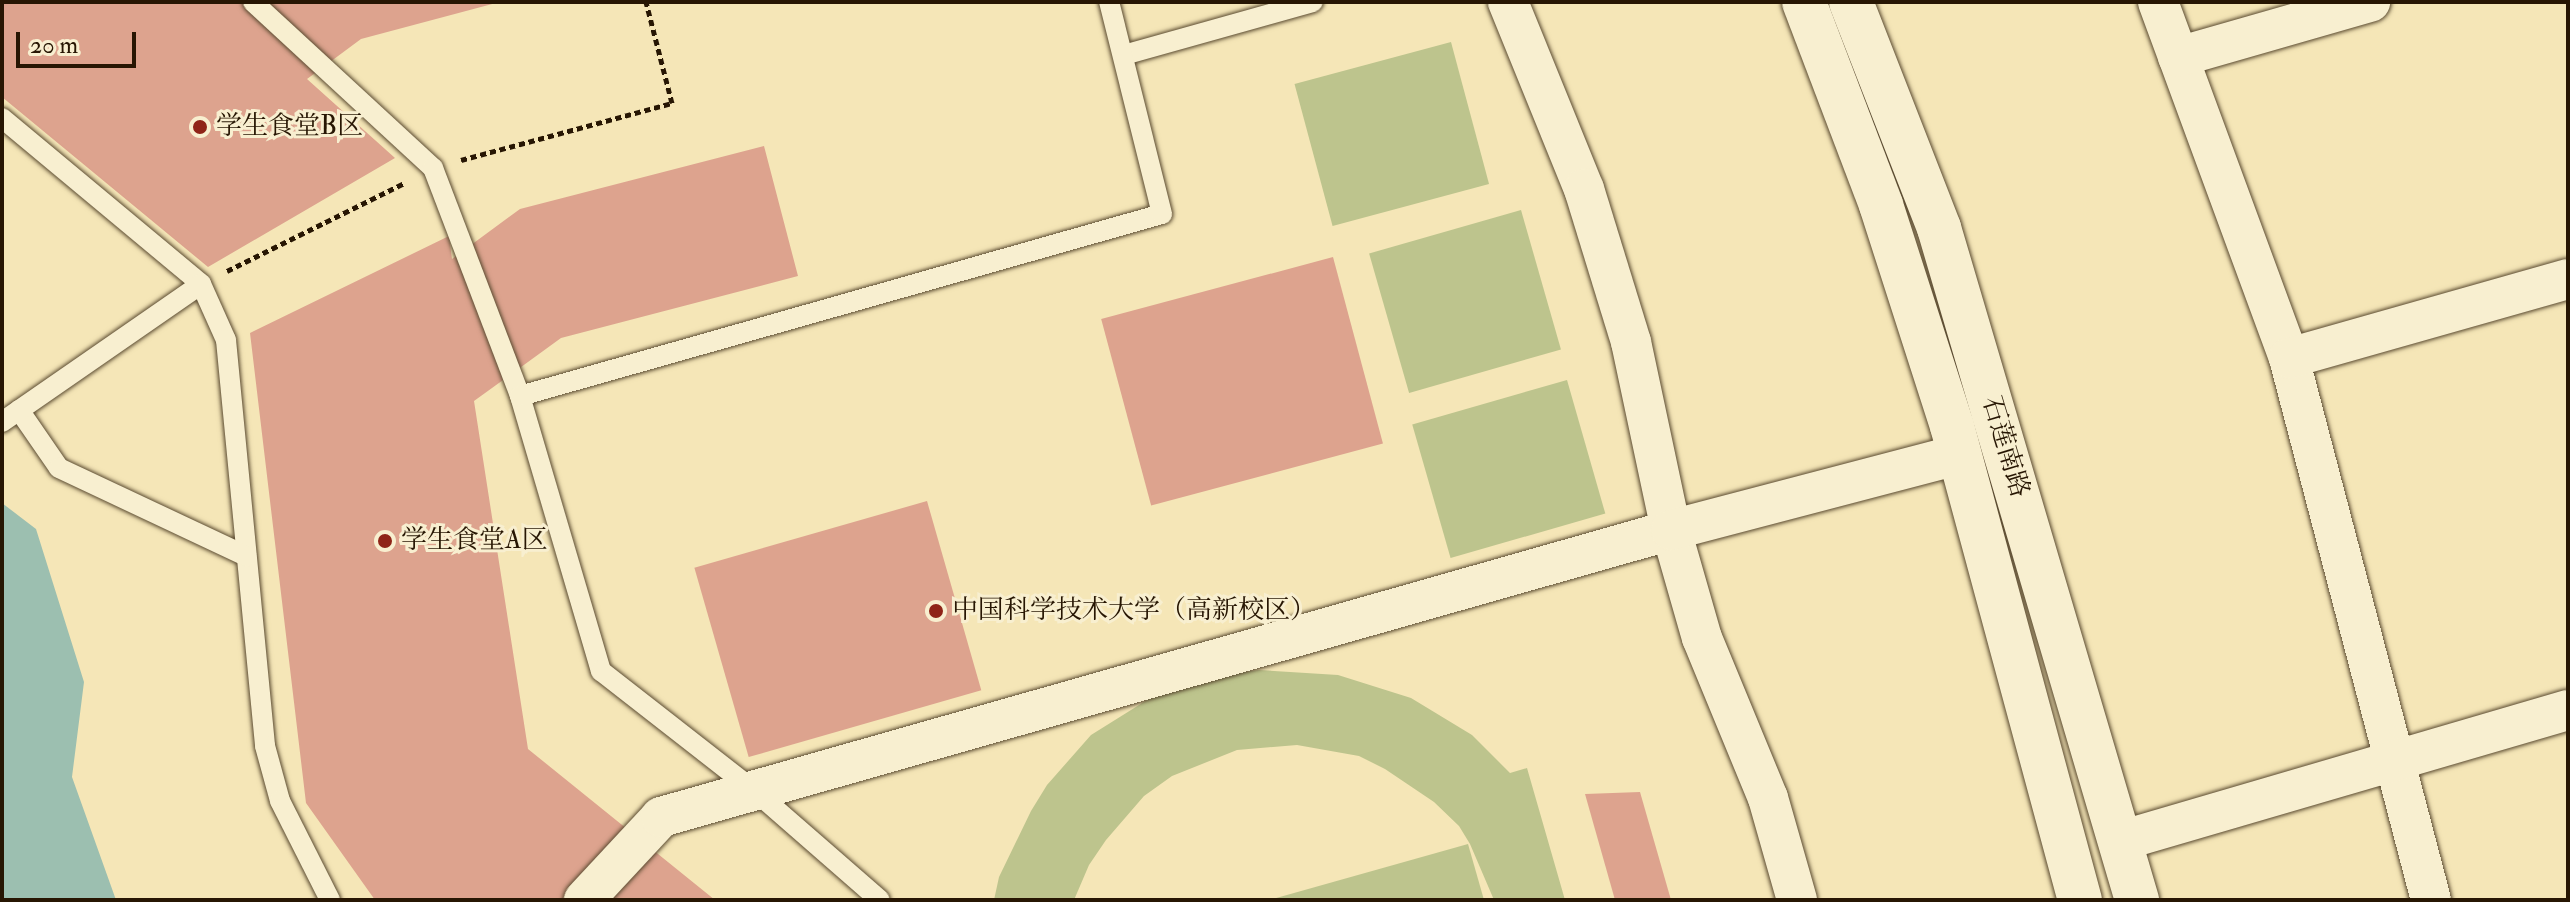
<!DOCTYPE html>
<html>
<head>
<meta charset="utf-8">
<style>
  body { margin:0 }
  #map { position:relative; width:2570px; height:902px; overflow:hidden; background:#f5e6b7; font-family:"IM FELL Double Pica","Noto Serif SC",serif }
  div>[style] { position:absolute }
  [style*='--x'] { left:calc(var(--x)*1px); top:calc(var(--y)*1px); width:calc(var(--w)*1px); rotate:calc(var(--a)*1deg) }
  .green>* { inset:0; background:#bdc48d; transform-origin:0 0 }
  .water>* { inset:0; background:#9cbfb0 }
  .building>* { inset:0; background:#dda38e; transform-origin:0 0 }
  .path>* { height:5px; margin-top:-2.5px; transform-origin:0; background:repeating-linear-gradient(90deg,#271603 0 6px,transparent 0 10px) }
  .roads { filter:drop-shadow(0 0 2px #5a4a30) drop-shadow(0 0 2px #5a4a30) }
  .lane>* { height:20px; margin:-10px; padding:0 10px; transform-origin:10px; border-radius:10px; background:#f8efd0 }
  .street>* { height:40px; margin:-20px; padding:0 20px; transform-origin:20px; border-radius:20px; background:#f8efd0 }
  .secondary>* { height:44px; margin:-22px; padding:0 22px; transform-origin:22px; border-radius:22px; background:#f8efd0 }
  .dots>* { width:22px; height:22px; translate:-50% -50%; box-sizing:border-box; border:4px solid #f8efd0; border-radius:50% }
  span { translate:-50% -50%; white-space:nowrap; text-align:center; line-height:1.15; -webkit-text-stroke:6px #f8efd0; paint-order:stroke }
  .poi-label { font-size:26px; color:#271603 }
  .left { translate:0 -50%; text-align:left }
  .street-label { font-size:26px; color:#271603 }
  .frame { position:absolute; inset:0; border:4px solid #271603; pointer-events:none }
  .scale { position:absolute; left:16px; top:32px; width:120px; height:36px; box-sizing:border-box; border:4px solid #271603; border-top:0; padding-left:10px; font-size:24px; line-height:28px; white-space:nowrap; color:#271603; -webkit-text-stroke:6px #f8efd0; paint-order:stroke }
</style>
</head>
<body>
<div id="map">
  <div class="green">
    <div style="left:1451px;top:42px;width:147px;height:162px;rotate:75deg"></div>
    <div style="left:1521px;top:210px;width:145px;height:158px;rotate:74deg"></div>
    <div style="left:1567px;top:380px;width:139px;height:161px;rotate:74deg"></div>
    <div style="clip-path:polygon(1259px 670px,1338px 675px,1411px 698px,1472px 735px,1510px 773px,1527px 768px,1565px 900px,1494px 900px,1470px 844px,1459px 826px,1434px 802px,1385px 769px,1359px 756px,1297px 745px,1237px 750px,1172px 776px,1144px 796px,1106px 840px,1089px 865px,1074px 900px,994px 900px,999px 877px,1031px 811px,1047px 785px,1091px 735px,1155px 695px,1228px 674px)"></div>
    <div style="clip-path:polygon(1468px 844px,1484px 900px,1269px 900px)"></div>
  </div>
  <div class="water">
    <div style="clip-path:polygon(2px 503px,36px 529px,84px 682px,72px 777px,116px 900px,2px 900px)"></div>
  </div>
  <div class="building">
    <div style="clip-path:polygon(2px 2px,496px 2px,496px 3px,361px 39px,307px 79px,395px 158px,208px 267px,2px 97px)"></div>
    <div style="clip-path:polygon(764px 146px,798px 276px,561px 338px,474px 401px,528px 749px,715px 900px,375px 900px,306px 803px,250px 333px,449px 236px,452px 259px,520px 209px)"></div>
    <div style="left:1333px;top:257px;width:193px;height:240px;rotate:75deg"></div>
    <div style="left:927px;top:501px;width:197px;height:242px;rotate:74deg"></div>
    <div style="clip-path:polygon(1640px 792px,1671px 900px,1615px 900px,1585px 794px)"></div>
  </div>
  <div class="path">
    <div style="--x:461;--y:160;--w:219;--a:-15.1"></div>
    <div style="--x:672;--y:103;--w:104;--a:-104.4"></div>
    <div style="--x:227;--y:271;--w:198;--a:-26.4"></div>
  </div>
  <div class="roads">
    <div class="lane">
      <div style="--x:253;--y:2;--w:245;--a:42.7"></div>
      <div style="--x:433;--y:168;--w:244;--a:69.1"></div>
      <div style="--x:520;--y:396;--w:287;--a:73.6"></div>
      <div style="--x:601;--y:671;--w:197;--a:38"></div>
      <div style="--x:756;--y:792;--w:164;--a:41.1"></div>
      <div style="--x:1124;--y:55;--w:196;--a:-15.7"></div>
      <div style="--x:2;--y:118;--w:259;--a:39.8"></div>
      <div style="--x:201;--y:284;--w:61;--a:65.9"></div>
      <div style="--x:226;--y:340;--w:408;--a:84.5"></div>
      <div style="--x:265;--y:746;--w:57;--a:74.7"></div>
      <div style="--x:280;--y:801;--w:111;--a:63.2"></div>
      <div style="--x:520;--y:396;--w:667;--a:-15.83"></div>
      <div style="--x:1162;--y:214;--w:219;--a:-104"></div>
      <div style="--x:19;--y:410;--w:70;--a:55.4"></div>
      <div style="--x:59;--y:468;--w:207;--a:25.2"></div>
      <div style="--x:2;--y:422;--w:242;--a:-34.7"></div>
    </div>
    <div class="street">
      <div style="--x:1508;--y:2;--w:202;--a:67.9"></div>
      <div style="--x:1584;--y:189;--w:160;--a:72.9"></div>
      <div style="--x:1631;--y:342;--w:192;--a:78"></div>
      <div style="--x:1671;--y:530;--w:112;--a:74"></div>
      <div style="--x:1702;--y:638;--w:173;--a:67.6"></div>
      <div style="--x:1768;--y:798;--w:106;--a:74.1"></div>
      <div style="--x:2158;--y:2;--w:379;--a:69.8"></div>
      <div style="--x:2289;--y:358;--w:560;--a:75.32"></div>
      <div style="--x:2178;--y:57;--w:200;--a:-16"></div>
      <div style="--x:2289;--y:358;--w:290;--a:-15.8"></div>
      <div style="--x:2120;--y:841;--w:467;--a:-16.3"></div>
      <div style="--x:584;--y:900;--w:113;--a:-47.1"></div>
      <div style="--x:661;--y:817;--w:1050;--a:-15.86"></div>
      <div style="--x:1671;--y:530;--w:299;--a:-14.7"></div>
    </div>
    <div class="secondary">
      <div style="--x:1804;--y:2;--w:217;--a:69.2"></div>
      <div style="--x:1881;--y:205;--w:232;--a:72.2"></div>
      <div style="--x:1952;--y:426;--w:491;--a:74.9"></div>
      <div style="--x:1851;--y:2;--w:243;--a:68.7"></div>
      <div style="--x:1939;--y:228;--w:701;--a:73.58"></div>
    </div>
  </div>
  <div class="dots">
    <div style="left:200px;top:127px;background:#8f2418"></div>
    <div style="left:385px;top:541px;background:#8f2418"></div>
    <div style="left:936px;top:611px;background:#8f2418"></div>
  </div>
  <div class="poi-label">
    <span class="left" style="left:216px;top:127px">学生食堂B区</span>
    <span class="left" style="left:401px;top:541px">学生食堂A区</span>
    <span class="left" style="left:952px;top:611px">中国科学技术大学（高新校区）</span>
  </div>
  <div class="street-label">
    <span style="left:2005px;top:447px;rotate:73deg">石莲南路</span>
  </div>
  <div class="frame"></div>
  <div class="scale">20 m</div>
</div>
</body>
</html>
